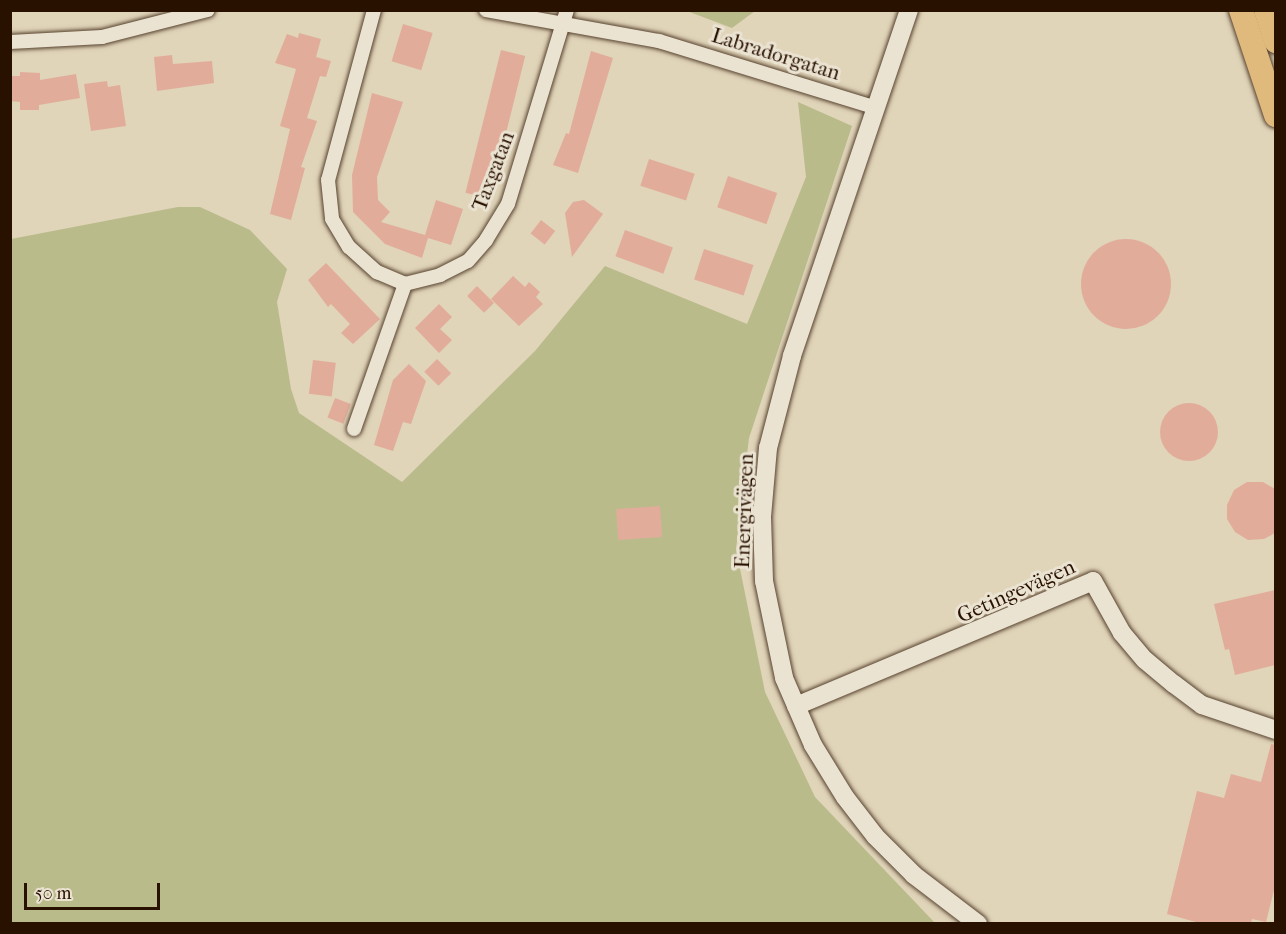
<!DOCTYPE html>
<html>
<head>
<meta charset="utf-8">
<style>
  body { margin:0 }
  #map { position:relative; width:1286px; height:934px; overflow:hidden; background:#e0d4b9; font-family:"IM FELL French Canon",serif }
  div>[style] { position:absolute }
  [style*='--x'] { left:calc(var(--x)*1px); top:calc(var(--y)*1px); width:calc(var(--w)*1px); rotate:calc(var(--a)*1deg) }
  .green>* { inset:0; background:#b9bb8b }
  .building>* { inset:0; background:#e1ad9a; transform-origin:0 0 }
  .round { border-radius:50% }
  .roads { filter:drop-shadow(0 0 2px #57422e) drop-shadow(0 0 2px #57422e) }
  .minor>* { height:14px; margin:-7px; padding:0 7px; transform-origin:7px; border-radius:7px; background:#ebe3d2 }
  .tertiary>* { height:18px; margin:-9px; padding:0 9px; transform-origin:9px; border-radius:9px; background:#ebe3d2 }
  .trunk>* { height:24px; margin:-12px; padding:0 12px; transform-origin:12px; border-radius:12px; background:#e0ba7c }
  span { translate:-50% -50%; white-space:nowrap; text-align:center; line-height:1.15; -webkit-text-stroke:6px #ebe3d2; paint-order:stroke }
  .street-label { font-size:21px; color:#291100 }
  .frame { position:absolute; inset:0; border:12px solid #291100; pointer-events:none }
  .scale { position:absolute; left:24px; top:883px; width:136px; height:27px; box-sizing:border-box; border:3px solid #291100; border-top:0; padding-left:8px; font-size:18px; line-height:21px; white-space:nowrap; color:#291100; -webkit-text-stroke:4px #ebe3d2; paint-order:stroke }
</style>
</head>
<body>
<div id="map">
  <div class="green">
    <div style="clip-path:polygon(687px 11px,755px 11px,732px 28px)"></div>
    <div style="clip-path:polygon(798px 102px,852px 126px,749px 438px,736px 549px,765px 692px,815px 797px,935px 923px,11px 924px,11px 239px,178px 207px,200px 207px,250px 230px,287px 269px,277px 302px,291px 389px,299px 413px,402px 482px,535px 351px,605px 266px,747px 324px,806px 177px)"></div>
  </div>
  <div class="building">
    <div style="left:403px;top:24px;width:31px;height:39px;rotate:17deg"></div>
    <div style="clip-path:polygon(299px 33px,321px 39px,316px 57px,331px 61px,326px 77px,320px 76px,307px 118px,317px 121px,301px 167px,305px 168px,291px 220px,270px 214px,290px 129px,280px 126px,296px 69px,275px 63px,287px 34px,298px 38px)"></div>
    <div style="left:501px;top:50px;width:25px;height:147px;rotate:14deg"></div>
    <div style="clip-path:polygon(591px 51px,613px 58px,578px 173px,553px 165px,566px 133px,569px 134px)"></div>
    <div style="clip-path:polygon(172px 55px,173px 64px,212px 61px,214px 83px,157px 91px,154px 57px)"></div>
    <div style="clip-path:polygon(20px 72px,40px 73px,40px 80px,76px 74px,80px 98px,39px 105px,39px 110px,20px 110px,20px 102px,10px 101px,10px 76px,20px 76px)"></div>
    <div style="clip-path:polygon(107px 81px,108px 87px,120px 85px,126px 126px,91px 131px,84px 84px)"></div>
    <div style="clip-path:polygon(372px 93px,403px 102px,377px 177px,378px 200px,390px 212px,381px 222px,425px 235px,436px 200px,463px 209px,451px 245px,428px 238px,422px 258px,385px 244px,353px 212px,352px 175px)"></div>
    <div style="left:649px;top:159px;width:48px;height:28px;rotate:18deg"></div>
    <div style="left:728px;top:176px;width:52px;height:33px;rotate:19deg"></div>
    <div style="clip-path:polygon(584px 200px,603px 214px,572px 257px,565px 213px,573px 202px)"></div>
    <div style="left:541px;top:220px;width:18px;height:17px;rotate:38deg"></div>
    <div style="left:625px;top:230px;width:51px;height:28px;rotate:20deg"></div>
    <div class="round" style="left:1081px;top:239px;width:90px;height:90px"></div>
    <div style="left:704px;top:249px;width:52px;height:32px;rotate:18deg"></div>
    <div style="clip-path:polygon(326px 263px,380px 319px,353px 344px,341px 333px,350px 324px,331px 304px,328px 307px,308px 280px)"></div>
    <div style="clip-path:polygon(513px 276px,525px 287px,529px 282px,540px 292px,536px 297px,543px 304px,519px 326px,491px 299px)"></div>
    <div style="left:477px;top:286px;width:24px;height:14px;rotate:45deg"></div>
    <div style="clip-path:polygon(439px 304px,452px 317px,440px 329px,452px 340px,439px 353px,415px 328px)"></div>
    <div style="left:437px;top:359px;width:20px;height:18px;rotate:45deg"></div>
    <div style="left:313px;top:360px;width:23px;height:34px;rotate:7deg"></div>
    <div style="clip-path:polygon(409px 364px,426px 381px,411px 424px,403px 422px,393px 451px,374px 445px,393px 380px)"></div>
    <div style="left:335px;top:398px;width:17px;height:21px;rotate:21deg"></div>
    <div class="round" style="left:1160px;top:403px;width:58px;height:58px"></div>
    <div style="clip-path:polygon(1247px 482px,1263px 482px,1275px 489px,1275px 533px,1264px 539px,1248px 540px,1235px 532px,1227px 519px,1227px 505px,1234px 490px)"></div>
    <div style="left:660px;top:506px;width:31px;height:44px;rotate:86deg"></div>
    <div style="clip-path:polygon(1275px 590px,1275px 665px,1235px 675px,1229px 649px,1225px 650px,1214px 604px)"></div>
    <div style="clip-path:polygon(1271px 744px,1275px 745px,1275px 886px,1266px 922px,1252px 919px,1251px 924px,1203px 924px,1167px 914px,1197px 791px,1224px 798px,1231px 774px,1261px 782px)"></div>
  </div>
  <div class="roads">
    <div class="minor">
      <div style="--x:374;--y:10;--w:176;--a:105.1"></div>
      <div style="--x:328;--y:180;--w:39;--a:84"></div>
      <div style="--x:332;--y:219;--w:33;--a:59"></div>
      <div style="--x:349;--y:247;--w:38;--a:42"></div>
      <div style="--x:377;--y:272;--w:30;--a:23"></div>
      <div style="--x:405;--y:284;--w:36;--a:-14"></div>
      <div style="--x:440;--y:275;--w:31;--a:-27"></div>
      <div style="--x:468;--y:261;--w:28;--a:-49"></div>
      <div style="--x:486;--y:240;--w:42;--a:-58.6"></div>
      <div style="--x:508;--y:204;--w:203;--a:-73.1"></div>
      <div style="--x:486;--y:10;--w:176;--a:10.2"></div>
      <div style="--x:659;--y:41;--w:228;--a:17.1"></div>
      <div style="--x:10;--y:42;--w:92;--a:-3.1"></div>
      <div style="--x:102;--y:37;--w:109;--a:-14.3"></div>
      <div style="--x:354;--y:429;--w:154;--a:-70.6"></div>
    </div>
    <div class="tertiary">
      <div style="--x:909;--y:10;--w:365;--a:108.7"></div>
      <div style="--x:792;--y:356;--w:95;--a:104.6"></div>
      <div style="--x:768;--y:448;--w:69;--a:95"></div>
      <div style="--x:762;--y:517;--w:64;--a:88.2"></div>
      <div style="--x:764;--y:581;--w:99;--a:78.3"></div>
      <div style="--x:784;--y:678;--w:73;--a:66.6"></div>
      <div style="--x:813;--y:745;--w:61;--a:58.4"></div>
      <div style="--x:845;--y:797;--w:49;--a:52.4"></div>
      <div style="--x:875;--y:836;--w:55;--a:45"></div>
      <div style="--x:914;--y:875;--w:81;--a:37.4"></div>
      <div style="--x:796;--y:706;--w:322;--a:-22.8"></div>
      <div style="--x:1093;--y:581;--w:60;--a:60.9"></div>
      <div style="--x:1122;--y:633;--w:35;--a:50"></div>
      <div style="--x:1145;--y:660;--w:38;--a:40"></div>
      <div style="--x:1174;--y:684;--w:35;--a:37"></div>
      <div style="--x:1202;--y:705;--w:78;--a:18.7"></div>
    </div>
    <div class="trunk">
      <div style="--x:1241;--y:10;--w:111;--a:71.6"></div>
      <div style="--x:1266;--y:10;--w:33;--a:72"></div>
    </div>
  </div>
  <div class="street-label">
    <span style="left:776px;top:54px;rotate:17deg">Labradorgatan</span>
    <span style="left:493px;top:171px;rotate:-69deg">Taxgatan</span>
    <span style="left:744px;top:511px;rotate:-88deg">Energivägen</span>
    <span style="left:1016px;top:591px;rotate:-24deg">Getingevägen</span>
  </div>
  <div class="frame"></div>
  <div class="scale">50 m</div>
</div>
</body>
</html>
